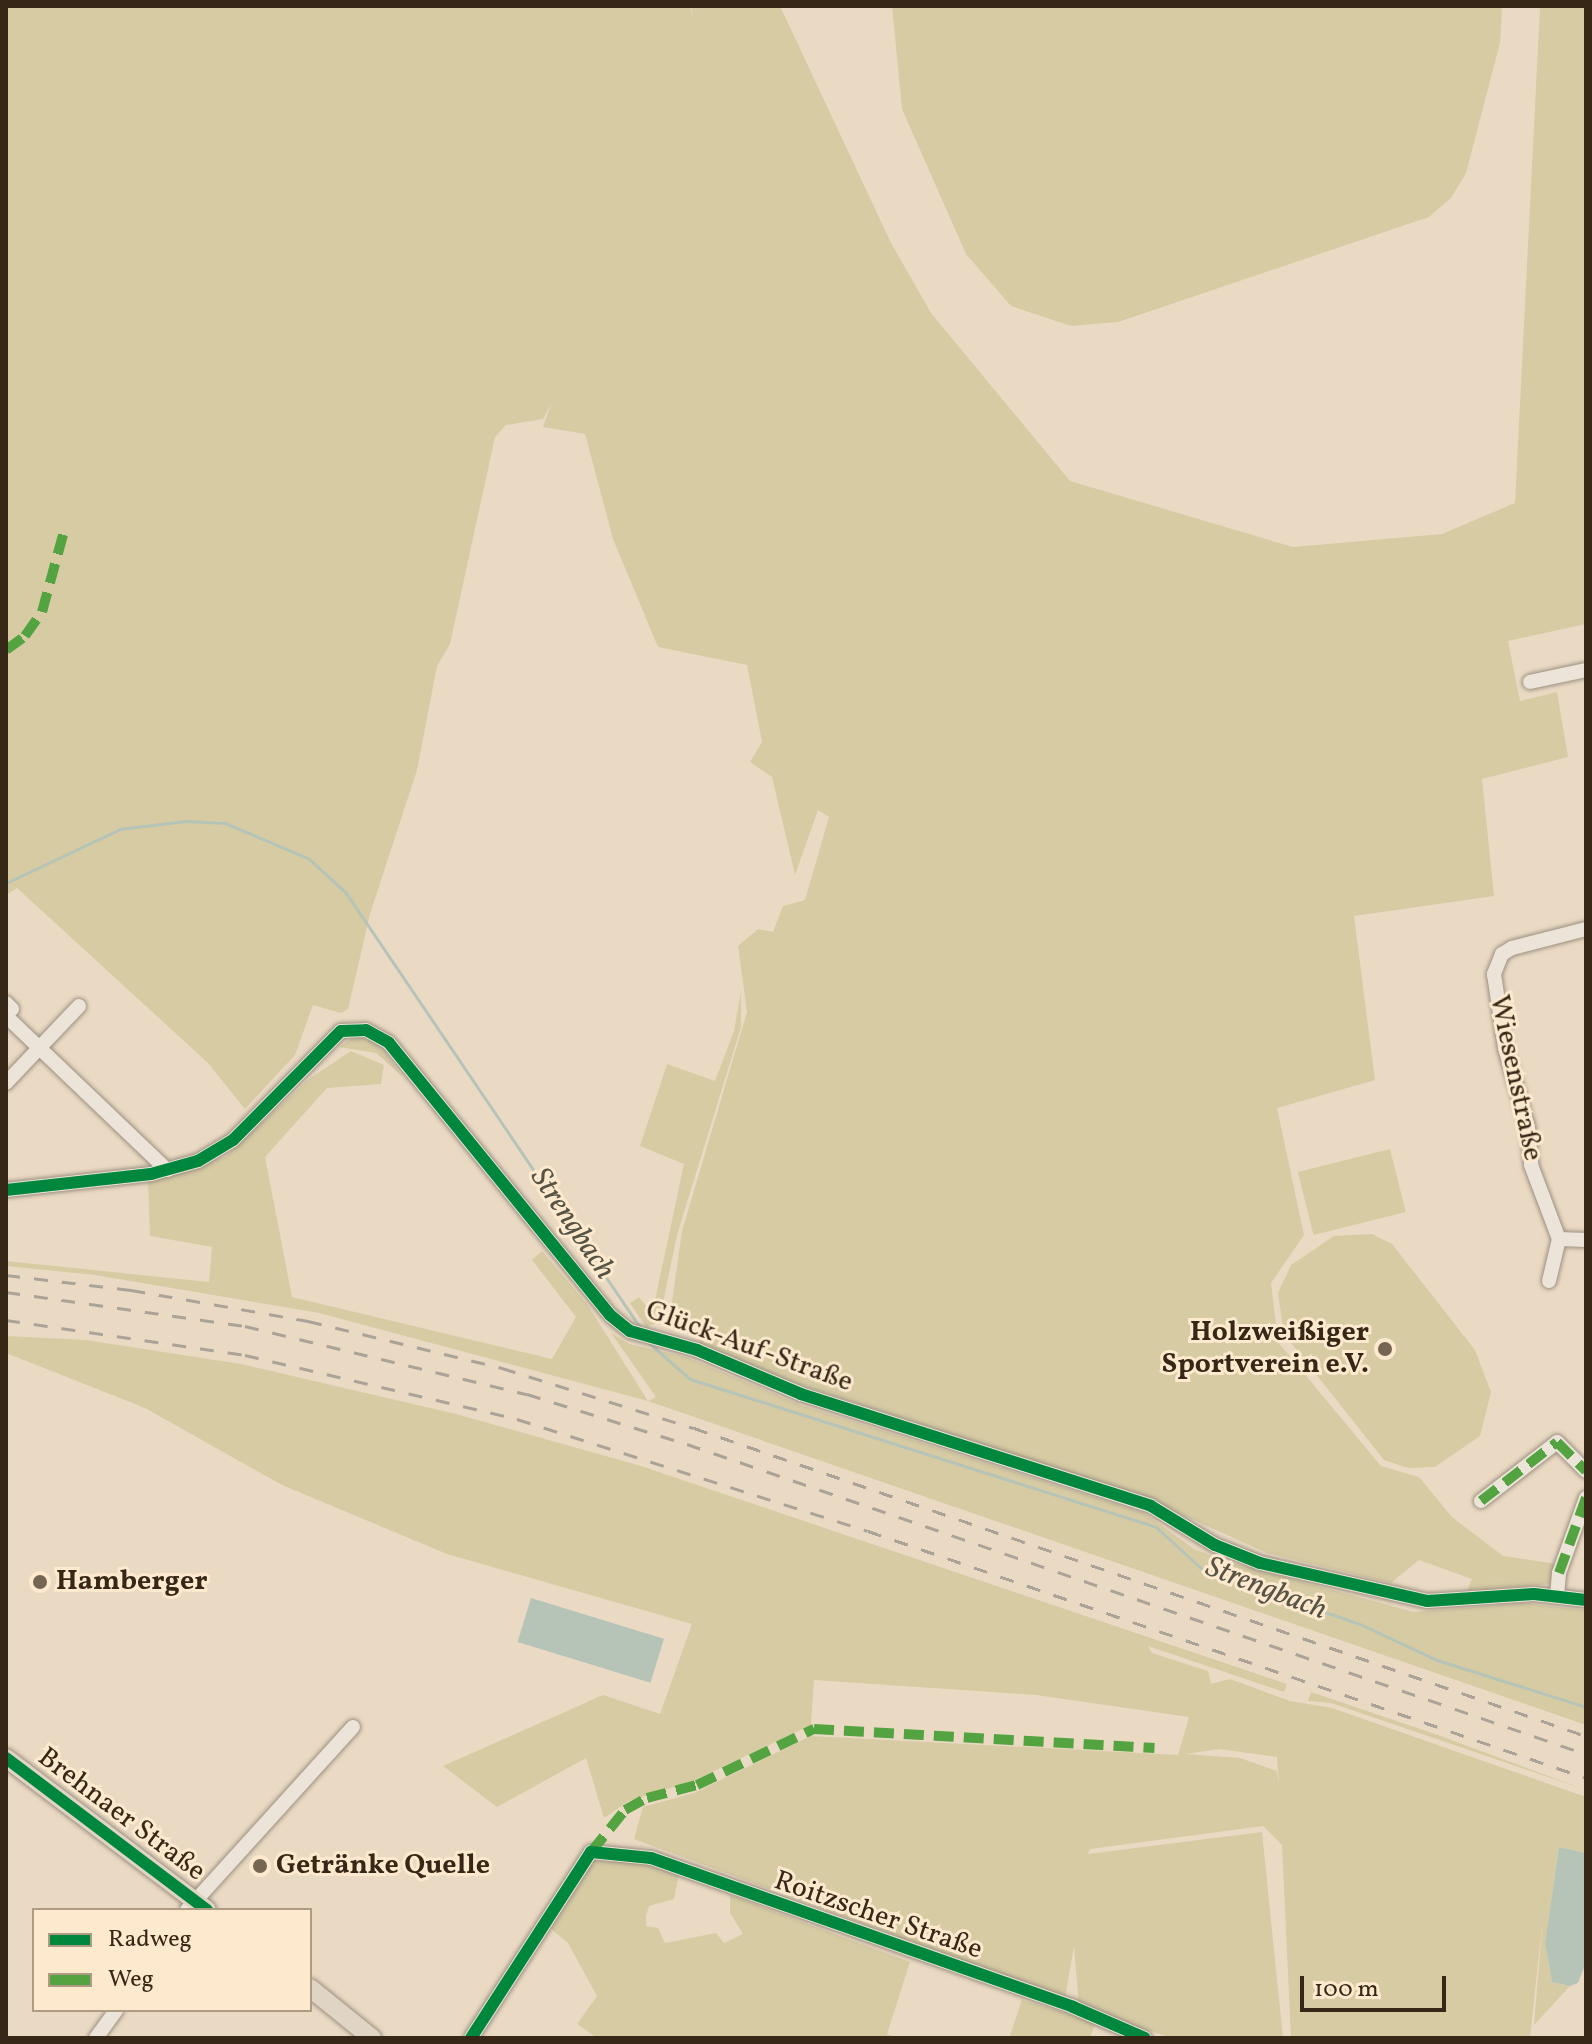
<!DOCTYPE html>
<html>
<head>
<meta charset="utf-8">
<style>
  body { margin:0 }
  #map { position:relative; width:1592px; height:2044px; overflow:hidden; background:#ebdac3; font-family:Vollkorn,serif }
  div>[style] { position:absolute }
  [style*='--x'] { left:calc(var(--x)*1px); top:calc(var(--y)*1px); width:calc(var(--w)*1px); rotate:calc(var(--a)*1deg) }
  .green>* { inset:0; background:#d6cba3; transform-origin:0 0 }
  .water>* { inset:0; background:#b6c4b8; transform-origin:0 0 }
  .stream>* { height:3px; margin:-1.5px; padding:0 1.5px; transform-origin:1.5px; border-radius:1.5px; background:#b6c4b8 }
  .roads { filter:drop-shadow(0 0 2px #9b9081) drop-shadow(0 0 2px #9b9081) }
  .minor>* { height:14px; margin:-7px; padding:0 7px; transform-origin:7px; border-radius:7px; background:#ede4d9 }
  .major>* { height:18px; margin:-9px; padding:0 9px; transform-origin:9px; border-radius:9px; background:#e0d4c4 }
  .rail>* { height:3px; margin-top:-1.5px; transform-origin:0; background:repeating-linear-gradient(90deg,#aba398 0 14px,transparent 0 28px) }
  .quiet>* { height:10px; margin-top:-5px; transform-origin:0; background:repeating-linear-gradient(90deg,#53a340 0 20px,transparent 0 30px) }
  .cycleway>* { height:12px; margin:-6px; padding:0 6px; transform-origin:6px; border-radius:6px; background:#00873e }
  .dots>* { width:22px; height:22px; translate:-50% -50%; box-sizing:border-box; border:4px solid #fce9ce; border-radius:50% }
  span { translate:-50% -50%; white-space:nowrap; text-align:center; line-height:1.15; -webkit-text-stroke:6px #fce9ce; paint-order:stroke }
  .street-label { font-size:28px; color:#362716 }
  .poi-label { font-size:28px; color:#362716; font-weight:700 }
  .right { translate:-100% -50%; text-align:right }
  .left { translate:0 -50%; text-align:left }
  .water-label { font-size:30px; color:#565345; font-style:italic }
  .frame { position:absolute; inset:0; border:8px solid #362716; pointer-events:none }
  .legend { position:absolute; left:32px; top:1908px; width:280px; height:104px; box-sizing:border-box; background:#fce9ce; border:2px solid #ad9b84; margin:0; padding:10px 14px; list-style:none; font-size:24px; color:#362716 }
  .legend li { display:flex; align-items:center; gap:16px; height:40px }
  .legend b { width:40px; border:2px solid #ad9b84 }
  .scale { position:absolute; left:1300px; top:1976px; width:146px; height:36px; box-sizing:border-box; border:4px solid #362716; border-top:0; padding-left:10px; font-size:24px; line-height:28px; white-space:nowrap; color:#362716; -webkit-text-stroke:6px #fce9ce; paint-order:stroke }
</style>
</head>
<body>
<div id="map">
  <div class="green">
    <div style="clip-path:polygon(6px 6px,690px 6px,693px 18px,691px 6px,780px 6px,891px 243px,931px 313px,1070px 481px,1293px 547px,1442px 534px,1515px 503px,1540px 7px,1586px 6px,1586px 624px,1508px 641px,1520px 701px,1557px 692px,1568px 757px,1482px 779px,1494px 896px,1354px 916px,1375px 1080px,1277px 1108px,1304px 1235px,1271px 1283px,1278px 1342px,1381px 1466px,1419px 1477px,1452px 1517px,1503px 1556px,1557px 1564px,1551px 1584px,1467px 1591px,1472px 1579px,1419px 1560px,1391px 1583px,1267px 1553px,1140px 1496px,768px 1374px,701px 1344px,672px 1302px,682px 1231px,747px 1012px,738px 946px,758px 929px,773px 932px,783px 906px,805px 900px,829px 817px,818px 810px,795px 875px,772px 777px,750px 762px,762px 742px,747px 665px,658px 647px,613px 539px,585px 434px,543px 427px,551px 404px,543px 419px,506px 425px,495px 437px,450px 644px,437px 666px,417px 770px,370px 914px,348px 1009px,341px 1013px,313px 1005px,295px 1055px,245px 1109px,208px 1063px,17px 888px,6px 895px)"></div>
    <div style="clip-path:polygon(892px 6px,1501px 6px,1502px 11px,1500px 43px,1466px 173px,1451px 198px,1429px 217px,1118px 322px,1071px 326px,1011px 306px,966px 254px,902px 109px)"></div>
    <div style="clip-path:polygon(741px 992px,741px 1027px,677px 1235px,659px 1322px,646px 1327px,630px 1303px,639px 1297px,652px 1314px,684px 1164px,640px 1146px,667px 1064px,715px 1081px,734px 1031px)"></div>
    <div style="clip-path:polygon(355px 1036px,379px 1044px,403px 1077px,376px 1053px,339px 1047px)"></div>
    <div style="clip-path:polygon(351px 1051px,384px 1065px,381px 1084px,327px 1088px,265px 1157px,292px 1297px,552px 1359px,576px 1317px,532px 1260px,542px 1251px,587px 1304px,648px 1401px,656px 1397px,611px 1333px,629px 1344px,686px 1357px,801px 1405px,1144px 1513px,1194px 1549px,1225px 1561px,1414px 1612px,1524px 1603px,1586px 1610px,1586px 1725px,648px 1401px,319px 1313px,95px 1275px,6px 1266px,6px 1261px,209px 1282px,212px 1247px,150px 1236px,148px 1181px,225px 1157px,309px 1079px)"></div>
    <div style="left:1390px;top:1149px;width:65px;height:95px;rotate:76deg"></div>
    <div style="clip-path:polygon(1372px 1234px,1392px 1244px,1475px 1350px,1491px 1392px,1480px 1436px,1435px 1467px,1408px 1468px,1384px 1460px,1284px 1334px,1278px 1293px,1291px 1265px,1334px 1236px)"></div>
    <div style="clip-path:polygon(evenodd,6px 1336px,86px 1340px,241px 1364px,456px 1414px,641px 1466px,1287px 1684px,1284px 1692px,1148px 1646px,1152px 1653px,1208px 1671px,1211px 1684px,1230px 1679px,1290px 1701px,1332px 1708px,1586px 1797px,1586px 1853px,1559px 1847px,1545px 1943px,1552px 1982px,1570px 1986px,1534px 2025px,1543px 1917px,1530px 2038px,1291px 2038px,1282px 1845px,1263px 1826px,1090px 1849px,1088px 1854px,1262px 1832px,1283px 2038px,1172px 2038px,1137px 2027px,1094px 2026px,1090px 2038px,1009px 2038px,1022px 2000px,1080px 2017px,1074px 1946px,1065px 1998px,634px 1839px,643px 1807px,694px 1793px,811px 1736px,1178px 1755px,1189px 1717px,1036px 1695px,814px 1680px,811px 1725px,693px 1781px,629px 1801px,604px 1818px,586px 1758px,497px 1807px,443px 1766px,603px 1695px,660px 1714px,692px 1624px,447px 1554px,282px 1485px,145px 1408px,6px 1353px,6px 1336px,1219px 1749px,1277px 1757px,1279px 1785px,1277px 1771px,1240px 1758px,1186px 1754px,1219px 1749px)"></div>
    <div style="clip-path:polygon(1311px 1692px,1438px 1735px,1586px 1790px,1331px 1703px,1308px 1701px)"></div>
    <div style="clip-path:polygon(593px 1861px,646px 1863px,679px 1874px,674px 1899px,649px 1906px,646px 1916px,646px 1926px,658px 1928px,665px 1943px,716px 1933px,724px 1943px,743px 1934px,730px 1913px,730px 1895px,910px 1962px,887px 2034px,898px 2038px,597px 2038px,577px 2024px,597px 1996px,568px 1943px,551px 1929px)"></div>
  </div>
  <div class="water">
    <div style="left:531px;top:1598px;width:139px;height:46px;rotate:17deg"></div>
    <div style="clip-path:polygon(1559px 1847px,1586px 1853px,1586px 1963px,1578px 1983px,1570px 1986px,1552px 1982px,1545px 1943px)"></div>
  </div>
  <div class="stream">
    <div style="--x:6;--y:883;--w:126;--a:-25.3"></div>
    <div style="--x:120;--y:829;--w:66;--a:-6.9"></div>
    <div style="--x:186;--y:821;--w:39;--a:3"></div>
    <div style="--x:225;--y:823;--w:90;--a:22.9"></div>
    <div style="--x:308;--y:858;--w:52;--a:42.6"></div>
    <div style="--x:346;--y:893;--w:526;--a:55.92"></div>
    <div style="--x:648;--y:1342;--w:56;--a:41.4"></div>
    <div style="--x:690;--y:1379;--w:489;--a:17.6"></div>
    <div style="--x:1156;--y:1527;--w:64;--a:42.5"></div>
    <div style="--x:1203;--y:1570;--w:166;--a:19"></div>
    <div style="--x:1360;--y:1624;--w:85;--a:25.1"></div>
    <div style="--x:1437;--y:1660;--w:156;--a:17.5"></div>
  </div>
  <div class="roads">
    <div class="minor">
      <div style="--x:1530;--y:682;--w:57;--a:-12.1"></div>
      <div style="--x:1586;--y:929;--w:76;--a:165.6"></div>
      <div style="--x:1512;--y:948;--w:12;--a:149"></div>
      <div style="--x:1502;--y:954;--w:22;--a:112"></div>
      <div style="--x:1494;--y:974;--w:75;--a:81.5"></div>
      <div style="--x:1505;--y:1048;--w:82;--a:73.8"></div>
      <div style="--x:1528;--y:1127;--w:38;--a:85"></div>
      <div style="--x:1531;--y:1165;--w:79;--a:69.3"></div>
      <div style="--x:1559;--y:1239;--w:27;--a:2"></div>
      <div style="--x:6;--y:1003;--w:8;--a:45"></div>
      <div style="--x:12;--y:1009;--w:8;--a:135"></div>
      <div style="--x:6;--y:1016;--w:223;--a:43.7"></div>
      <div style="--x:6;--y:1083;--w:106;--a:-46.5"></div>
      <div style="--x:6;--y:1190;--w:146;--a:-6.3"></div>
      <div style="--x:151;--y:1174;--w:49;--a:-15.5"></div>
      <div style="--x:198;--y:1161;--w:41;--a:-31"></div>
      <div style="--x:233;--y:1140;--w:153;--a:-45.3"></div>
      <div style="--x:341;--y:1031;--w:25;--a:-2"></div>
      <div style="--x:366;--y:1030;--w:26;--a:29"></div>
      <div style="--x:389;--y:1043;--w:350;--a:50.9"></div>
      <div style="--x:610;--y:1315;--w:26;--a:39"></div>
      <div style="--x:630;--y:1331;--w:70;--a:15.8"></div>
      <div style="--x:697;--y:1350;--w:113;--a:22.9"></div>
      <div style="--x:801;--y:1394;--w:367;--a:17.7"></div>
      <div style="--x:1151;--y:1506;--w:75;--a:31.4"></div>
      <div style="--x:1215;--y:1545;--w:48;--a:21.8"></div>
      <div style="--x:1260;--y:1563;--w:171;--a:12.8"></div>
      <div style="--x:1427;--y:1601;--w:107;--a:-3.7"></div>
      <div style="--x:1534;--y:1594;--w:52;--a:6.6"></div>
      <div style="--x:1549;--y:1281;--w:43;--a:-76.6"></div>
      <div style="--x:1481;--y:1501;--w:96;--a:-37.8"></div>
      <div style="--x:1557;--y:1442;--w:41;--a:45"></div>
      <div style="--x:1557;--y:1596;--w:23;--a:-85"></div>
      <div style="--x:1559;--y:1573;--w:80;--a:-70.2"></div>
      <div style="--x:187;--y:1910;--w:247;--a:-47.8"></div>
      <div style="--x:96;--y:2038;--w:34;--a:-54"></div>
      <div style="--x:471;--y:2038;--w:221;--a:-57.2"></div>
      <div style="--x:591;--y:1852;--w:60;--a:5.7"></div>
      <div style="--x:651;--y:1858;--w:448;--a:19.4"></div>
      <div style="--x:1073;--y:2007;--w:78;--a:23.3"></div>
    </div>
    <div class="major">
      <div style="--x:6;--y:1758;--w:252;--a:37.1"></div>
      <div style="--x:310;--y:1988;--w:80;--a:38.9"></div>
    </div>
  </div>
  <div class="rail">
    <div style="--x:6;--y:1275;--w:126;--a:6.8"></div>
    <div style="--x:131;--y:1290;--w:180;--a:9.9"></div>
    <div style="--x:308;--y:1321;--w:200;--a:13.6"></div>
    <div style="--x:502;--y:1368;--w:201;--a:17.4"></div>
    <div style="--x:694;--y:1428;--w:944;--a:19.05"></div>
    <div style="--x:6;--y:1292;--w:241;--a:8.1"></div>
    <div style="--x:245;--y:1326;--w:290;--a:13.6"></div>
    <div style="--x:527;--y:1394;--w:168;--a:17.4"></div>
    <div style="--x:687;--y:1444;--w:951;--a:19.03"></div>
    <div style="--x:6;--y:1320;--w:242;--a:8.3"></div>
    <div style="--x:245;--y:1355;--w:279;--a:13.2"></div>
    <div style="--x:517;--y:1419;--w:368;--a:17.7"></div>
    <div style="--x:868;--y:1531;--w:759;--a:18.98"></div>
  </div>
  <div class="quiet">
    <div style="--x:6;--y:650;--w:24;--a:-36"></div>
    <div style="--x:25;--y:636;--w:29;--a:-55"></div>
    <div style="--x:42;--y:612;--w:84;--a:-74.8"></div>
    <div style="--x:1481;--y:1501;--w:96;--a:-37.8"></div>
    <div style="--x:1557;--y:1442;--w:41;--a:45"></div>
    <div style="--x:1559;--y:1573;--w:80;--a:-70.2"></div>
    <div style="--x:591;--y:1852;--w:54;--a:-51"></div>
    <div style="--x:625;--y:1810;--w:25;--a:-29"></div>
    <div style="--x:647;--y:1798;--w:52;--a:-14.6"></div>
    <div style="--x:697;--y:1785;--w:130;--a:-25.6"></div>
    <div style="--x:814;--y:1729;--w:341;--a:3.2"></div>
  </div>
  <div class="cycleway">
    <div style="--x:6;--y:1190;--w:146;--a:-6.3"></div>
    <div style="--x:151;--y:1174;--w:49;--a:-15.5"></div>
    <div style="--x:198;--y:1161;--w:41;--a:-31"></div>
    <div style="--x:233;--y:1140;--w:153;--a:-45.3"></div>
    <div style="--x:341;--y:1031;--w:25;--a:-2"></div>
    <div style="--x:366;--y:1030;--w:26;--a:29"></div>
    <div style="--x:389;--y:1043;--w:350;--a:50.9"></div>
    <div style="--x:610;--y:1315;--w:26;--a:39"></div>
    <div style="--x:630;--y:1331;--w:70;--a:15.8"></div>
    <div style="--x:697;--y:1350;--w:113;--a:22.9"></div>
    <div style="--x:801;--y:1394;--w:367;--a:17.7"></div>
    <div style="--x:1151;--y:1506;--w:75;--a:31.4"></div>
    <div style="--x:1215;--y:1545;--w:48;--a:21.8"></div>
    <div style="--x:1260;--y:1563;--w:171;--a:12.8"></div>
    <div style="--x:1427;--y:1601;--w:107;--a:-3.7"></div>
    <div style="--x:1534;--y:1594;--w:52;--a:6.6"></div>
    <div style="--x:6;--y:1758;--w:252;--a:37.1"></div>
    <div style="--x:471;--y:2038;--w:221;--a:-57.2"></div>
    <div style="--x:591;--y:1852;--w:60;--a:5.7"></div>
    <div style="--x:651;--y:1858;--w:448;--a:19.4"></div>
    <div style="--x:1073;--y:2007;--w:78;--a:23.3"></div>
  </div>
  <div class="dots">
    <div style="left:1385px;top:1349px;background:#756653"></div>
    <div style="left:40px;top:1582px;background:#756653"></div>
    <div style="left:260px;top:1866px;background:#756653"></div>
  </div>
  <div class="street-label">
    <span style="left:1515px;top:1078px;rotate:78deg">Wiesenstraße</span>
    <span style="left:749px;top:1347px;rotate:20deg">Glück-Auf-Straße</span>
    <span style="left:121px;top:1815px;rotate:37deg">Brehnaer Straße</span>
    <span style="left:878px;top:1916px;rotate:19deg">Roitzscher Straße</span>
  </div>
  <div class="poi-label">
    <span class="right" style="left:1369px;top:1349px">Holzweißiger<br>Sportverein e.V.</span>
    <span class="left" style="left:56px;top:1582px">Hamberger</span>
    <span class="left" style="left:276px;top:1866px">Getränke Quelle</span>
  </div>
  <div class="water-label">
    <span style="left:572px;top:1224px;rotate:56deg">Strengbach</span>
    <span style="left:1266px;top:1589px;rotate:21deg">Strengbach</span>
  </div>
  <div class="frame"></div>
  <ul class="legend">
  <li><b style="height:10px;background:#00873e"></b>Radweg</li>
  <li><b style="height:10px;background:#53a340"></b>Weg</li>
  </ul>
  <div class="scale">100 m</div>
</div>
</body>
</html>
